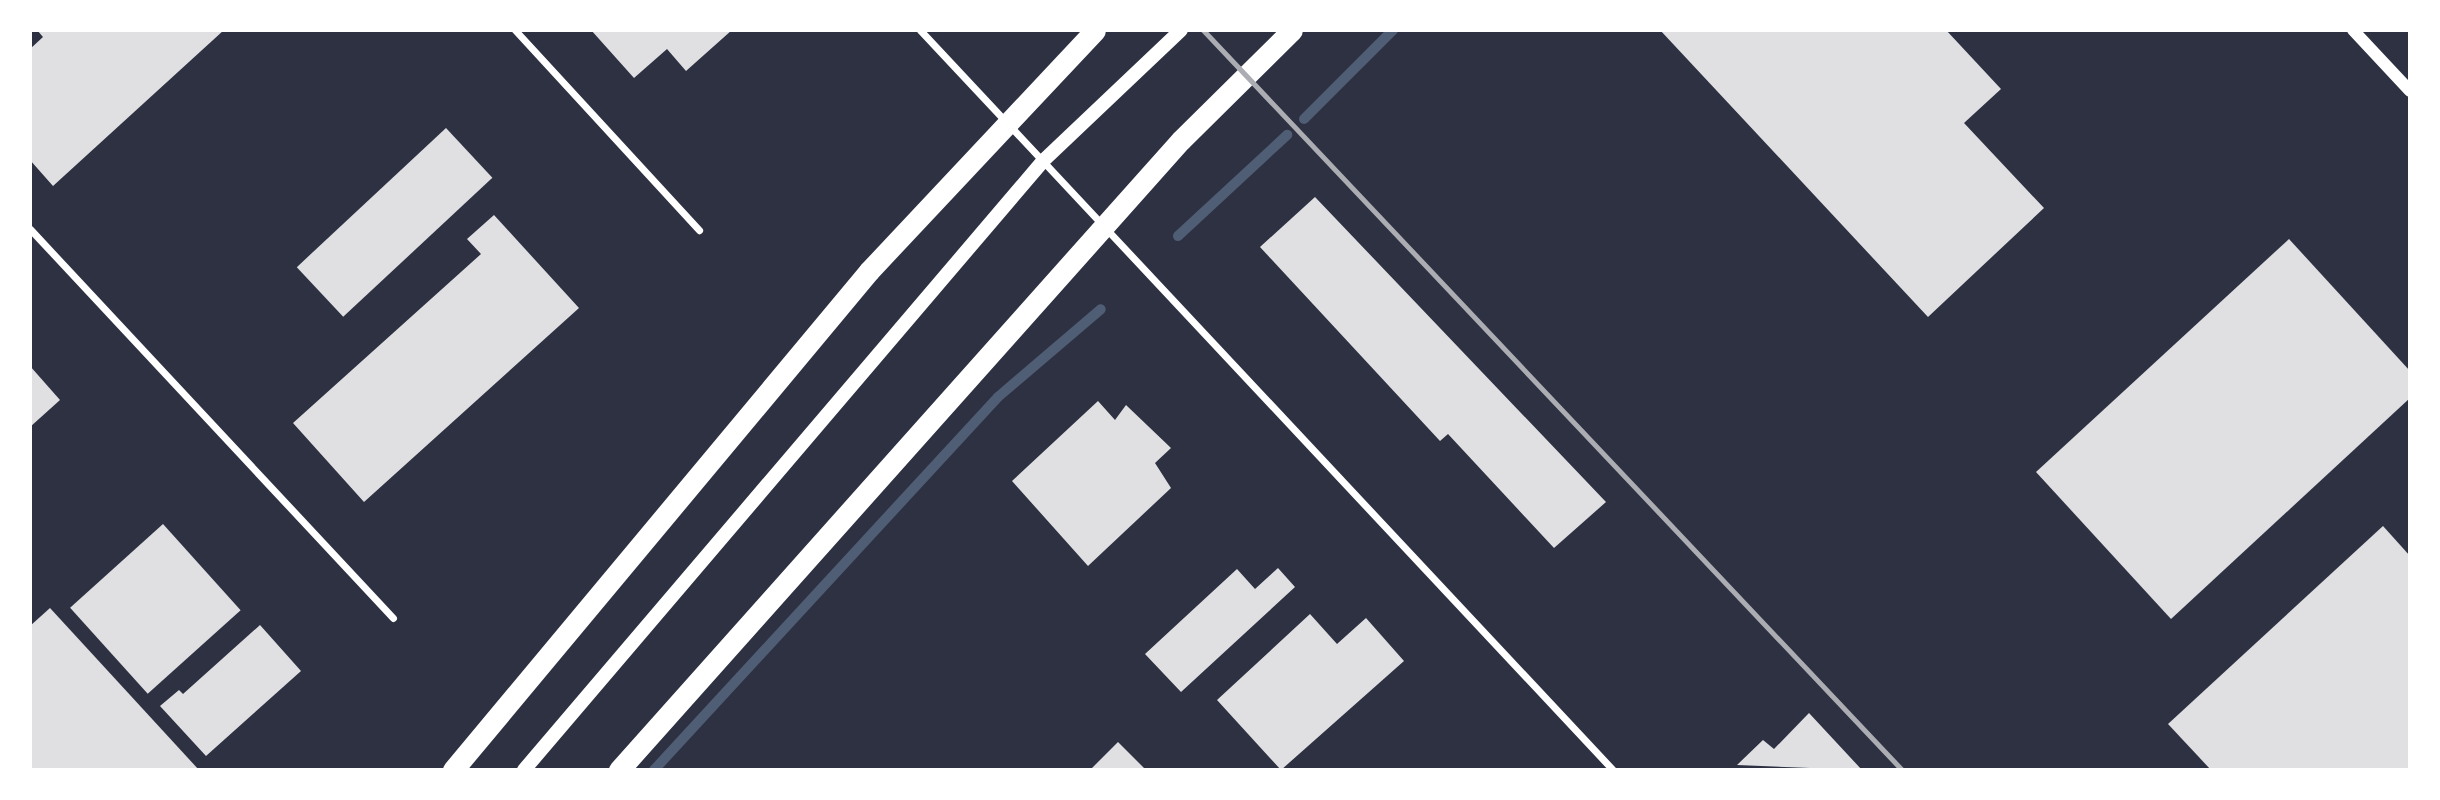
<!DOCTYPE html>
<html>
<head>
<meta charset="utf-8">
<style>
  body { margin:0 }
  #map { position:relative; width:2440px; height:800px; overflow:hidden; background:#2d3142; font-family:"Source Sans 3",sans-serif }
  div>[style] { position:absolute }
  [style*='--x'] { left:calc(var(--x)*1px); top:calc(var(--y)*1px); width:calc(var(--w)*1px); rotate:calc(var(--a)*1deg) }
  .stream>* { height:10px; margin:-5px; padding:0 5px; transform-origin:5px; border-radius:5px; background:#4f5d75 }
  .building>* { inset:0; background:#e0e0e3; transform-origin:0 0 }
  .minor>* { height:7px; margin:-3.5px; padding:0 3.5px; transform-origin:3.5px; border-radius:3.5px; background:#fff }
  .tertiary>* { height:12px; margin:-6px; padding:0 6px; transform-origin:6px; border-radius:6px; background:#fff }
  .secondary>* { height:14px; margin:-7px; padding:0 7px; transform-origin:7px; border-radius:7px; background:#fff }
  .motorway>* { height:21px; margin:-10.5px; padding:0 10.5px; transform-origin:10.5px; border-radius:10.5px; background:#fff }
  .rail>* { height:5px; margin:-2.5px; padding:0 2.5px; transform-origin:2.5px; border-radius:2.5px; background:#abadb3 }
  span { translate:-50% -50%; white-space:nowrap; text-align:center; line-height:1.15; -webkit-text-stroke:5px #fff; paint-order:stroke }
  .frame { position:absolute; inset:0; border:32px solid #fff; pointer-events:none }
</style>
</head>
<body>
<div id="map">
  <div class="stream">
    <div style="--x:1304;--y:119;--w:126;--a:-45"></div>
    <div style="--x:1178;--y:236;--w:149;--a:-42.8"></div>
    <div style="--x:654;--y:770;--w:507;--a:-47.32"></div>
    <div style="--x:998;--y:397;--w:135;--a:-40.5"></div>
  </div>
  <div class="building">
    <div style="clip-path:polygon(37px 30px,224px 30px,53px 186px,30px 160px,30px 49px,43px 37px)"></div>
    <div style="clip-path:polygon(591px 30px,732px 30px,686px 71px,667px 49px,634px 78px)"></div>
    <div style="clip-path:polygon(1660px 30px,1946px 30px,2001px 89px,1964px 123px,2044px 208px,1928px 317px)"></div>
    <div style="left:446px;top:128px;width:68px;height:204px;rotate:47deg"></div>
    <div style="clip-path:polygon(1315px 197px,1606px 502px,1554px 548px,1448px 434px,1440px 441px,1260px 247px)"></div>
    <div style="clip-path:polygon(494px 215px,579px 308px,364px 502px,293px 423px,481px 254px,467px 239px)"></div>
    <div style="clip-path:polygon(2289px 239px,2410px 371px,2410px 398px,2171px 619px,2036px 472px)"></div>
    <div style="clip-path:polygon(30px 366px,60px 400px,30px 427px)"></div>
    <div style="clip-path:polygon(1098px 401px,1115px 420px,1126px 405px,1171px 448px,1155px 463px,1171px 488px,1088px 566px,1012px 481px)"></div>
    <div style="left:163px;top:524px;width:116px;height:125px;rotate:48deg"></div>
    <div style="clip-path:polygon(2383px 526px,2410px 556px,2410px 770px,2211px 770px,2168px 724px)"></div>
    <div style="clip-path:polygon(1278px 568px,1295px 587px,1181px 692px,1145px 654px,1237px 569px,1255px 589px)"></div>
    <div style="clip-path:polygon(50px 608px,199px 770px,30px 770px,30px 626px)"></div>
    <div style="clip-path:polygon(1310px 614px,1337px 644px,1366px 618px,1404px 661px,1281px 770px,1217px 700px)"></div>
    <div style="clip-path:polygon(260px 625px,301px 671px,206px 756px,160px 706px,179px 690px,183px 694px)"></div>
    <div style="clip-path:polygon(1809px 713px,1862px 770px,1737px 765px,1763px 740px,1774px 749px)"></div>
    <div style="clip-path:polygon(1118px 742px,1146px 770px,1090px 770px)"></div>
  </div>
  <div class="minor">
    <div style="--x:515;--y:30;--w:272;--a:47.4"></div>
    <div style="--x:920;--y:30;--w:1014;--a:46.88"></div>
    <div style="--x:30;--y:229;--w:532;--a:46.98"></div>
  </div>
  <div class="tertiary">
    <div style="--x:2353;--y:30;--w:83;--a:46.9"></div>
  </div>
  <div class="secondary">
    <div style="--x:524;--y:770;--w:800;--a:-49.56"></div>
    <div style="--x:1043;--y:161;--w:190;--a:-43.5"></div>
  </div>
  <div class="motorway">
    <div style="--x:453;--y:770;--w:650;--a:-50.18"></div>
    <div style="--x:869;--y:271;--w:330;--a:-46.8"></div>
    <div style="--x:619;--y:770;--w:844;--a:-48.27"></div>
    <div style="--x:1181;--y:140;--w:156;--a:-44.7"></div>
  </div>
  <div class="rail">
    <div style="--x:1203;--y:30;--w:1018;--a:46.63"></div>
  </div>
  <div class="frame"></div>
</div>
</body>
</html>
